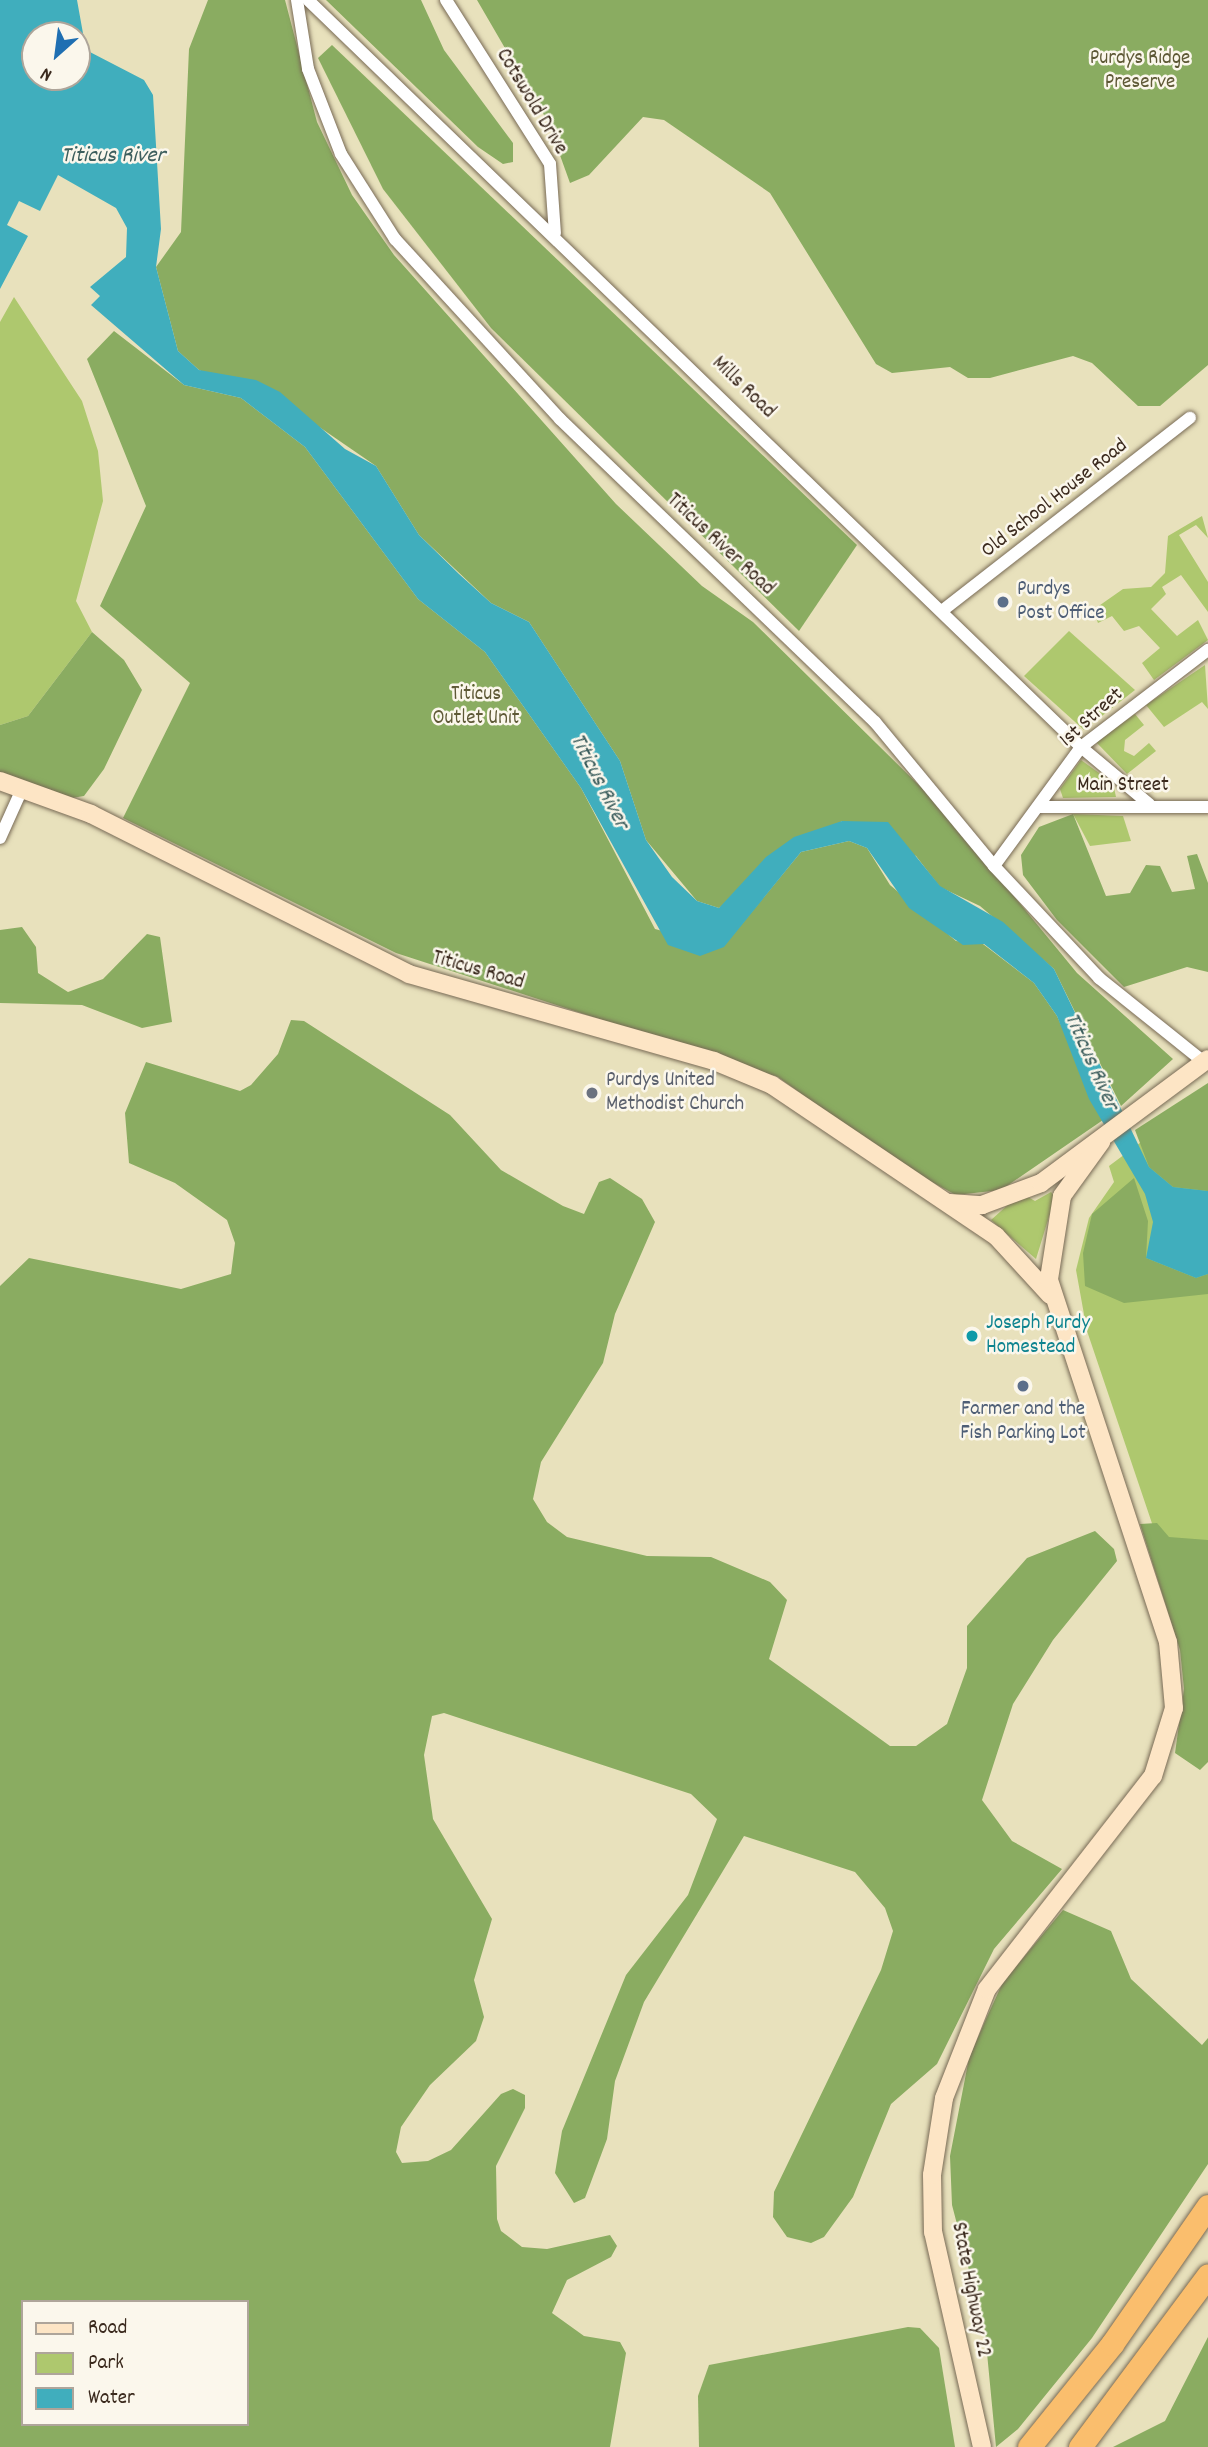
<!DOCTYPE html>
<html>
<head>
<meta charset="utf-8">
<style>
  body { margin:0 }
  #map { position:relative; width:1208px; height:2447px; overflow:hidden; background:#e8e1bc; font-family:Dekko,sans-serif }
  div>[style] { position:absolute }
  [style*='--x'] { left:calc(var(--x)*1px); top:calc(var(--y)*1px); width:calc(var(--w)*1px); rotate:calc(var(--a)*1deg) }
  .green>* { inset:0; background:#aec86e }
  .forest>* { inset:0; background:#8aac61 }
  .water>* { inset:0; background:#40aebd }
  .roads { filter:drop-shadow(0 0 2px #786a55) drop-shadow(0 0 2px #786a55) }
  .street>* { height:12px; margin:-6px; padding:0 6px; transform-origin:6px; border-radius:6px; background:#fff }
  .secondary>* { height:18px; margin:-9px; padding:0 9px; transform-origin:9px; border-radius:9px; background:#fde5c5 }
  .highway>* { height:23px; margin:-11.5px; padding:0 11.5px; transform-origin:11.5px; border-radius:11.5px; background:#fabe6d }
  .dots>* { width:19px; height:19px; translate:-50% -50%; box-sizing:border-box; border:4px solid #fbf7ec; border-radius:50% }
  span { translate:-50% -50%; white-space:nowrap; text-align:center; line-height:1.15; -webkit-text-stroke:5px #fbf7ec; paint-order:stroke }
  .park-label { font-size:21px; color:#5e5936 }
  .street-label { font-size:21px; color:#3b2a1e }
  .service-label { font-size:21px; color:#4e5e75 }
  .left { translate:0 -50%; text-align:left }
  .worship-label { font-size:21px; color:#5b616d }
  .culture-label { font-size:21px; color:#0d838f }
  .water-label { font-size:23px; color:#3d5f5e; font-style:italic }
  .legend { position:absolute; left:21px; top:2300px; width:228px; height:126px; box-sizing:border-box; background:#fbf7ec; border:2px solid #aea59a; margin:0; padding:9px 12px; list-style:none; font-size:21px; color:#3b2a1e }
  .legend li { display:flex; align-items:center; gap:14px; height:35px }
  .legend b { width:35px; border:2px solid #aea59a }
  .north { position:absolute; left:21px; top:21px; width:70px; height:70px; box-sizing:border-box; background:#fbf7ec; border:2px solid #aea59a; border-radius:50%; rotate:208deg; font-size:19px; font-weight:700; line-height:28px; text-align:center; color:#3b2a1e }
  .north::after { content:''; display:block; margin:auto; width:24px; height:32px; background:#1f6fb2; clip-path:polygon(50% 0,100% 100%,50% 72%,0 100%) }
</style>
</head>
<body>
<div id="map">
  <div class="green">
    <div style="clip-path:polygon(14px 297px,82px 401px,98px 451px,103px 501px,76px 601px,92px 632px,28px 716px,0 725px,0 322px)"></div>
    <div style="clip-path:polygon(1202px 516px,1208px 538px,1196px 525px,1179px 535px,1208px 582px,1208px 612px,1181px 575px,1162px 587px,1166px 594px,1151px 609px,1177px 636px,1198px 620px,1208px 640px,1154px 680px,1142px 663px,1160px 648px,1139px 626px,1124px 631px,1112px 616px,1098px 623px,1093px 610px,1123px 589px,1151px 587px,1165px 573px,1168px 536px)"></div>
    <div style="clip-path:polygon(1069px 631px,1135px 690px,1084px 730px,1024px 676px)"></div>
    <div style="clip-path:polygon(1205px 665px,1208px 709px,1202px 702px,1164px 727px,1146px 705px)"></div>
    <div style="clip-path:polygon(1135px 714px,1144px 725px,1125px 740px,1124px 751px,1134px 756px,1149px 743px,1156px 751px,1127px 774px,1096px 742px)"></div>
    <div style="clip-path:polygon(1081px 760px,1113px 783px,1116px 797px,1063px 798px,1060px 789px)"></div>
    <div style="clip-path:polygon(1073px 814px,1123px 816px,1131px 841px,1090px 846px)"></div>
    <div style="clip-path:polygon(1208px 1092px,1208px 1629px,1184px 1618px,1087px 1331px,1076px 1270px,1089px 1218px,1114px 1182px,1109px 1166px)"></div>
    <div style="clip-path:polygon(1051px 1192px,1055px 1197px,1036px 1259px,991px 1220px,1021px 1193px,1035px 1201px)"></div>
  </div>
  <div class="forest">
    <div style="clip-path:polygon(208px 0,285px 0,317px 122px,352px 195px,394px 255px,616px 504px,702px 586px,753px 622px,939px 805px,1077px 973px,1173px 1059px,1121px 1106px,1054px 969px,980px 906px,940px 887px,916px 856px,842px 821px,719px 908px,697px 901px,646px 840px,620px 761px,529px 622px,491px 603px,419px 535px,376px 466px,312px 422px,199px 370px,178px 351px,156px 267px,181px 232px,189px 49px)"></div>
    <div style="clip-path:polygon(326px 0,421px 0,444px 50px,513px 143px,513px 162px,503px 164px,478px 147px)"></div>
    <div style="clip-path:polygon(477px 0,1208px 0,1208px 365px,1160px 406px,1138px 406px,1092px 363px,1073px 356px,990px 378px,968px 378px,950px 367px,892px 373px,876px 364px,770px 193px,664px 120px,643px 117px,589px 175px,570px 183px,548px 122px)"></div>
    <div style="clip-path:polygon(332px 45px,857px 545px,799px 631px,491px 328px,383px 189px,318px 58px)"></div>
    <div style="clip-path:polygon(114px 331px,184px 385px,241px 398px,305px 447px,418px 599px,485px 652px,581px 788px,655px 929px,723px 947px,801px 852px,849px 841px,867px 848px,890px 885px,956px 941px,983px 944px,1034px 983px,1057px 1016px,1103px 1120px,1001px 1190px,956px 1195px,902px 1166px,778px 1077px,396px 953px,123px 818px,190px 683px,100px 606px,146px 506px,87px 359px)"></div>
    <div style="clip-path:polygon(92px 632px,124px 660px,142px 690px,104px 769px,84px 796px,72px 798px,0 775px,0 725px,28px 716px)"></div>
    <div style="clip-path:polygon(1073px 814px,1106px 896px,1130px 893px,1146px 865px,1160px 866px,1172px 892px,1195px 889px,1187px 856px,1197px 854px,1208px 883px,1208px 972px,1187px 967px,1124px 987px,1057px 920px,1023px 875px,1021px 855px,1039px 827px)"></div>
    <div style="clip-path:polygon(22px 927px,36px 947px,38px 973px,68px 992px,103px 979px,147px 934px,160px 937px,172px 1022px,142px 1028px,82px 1005px,0 1003px,0 930px)"></div>
    <div style="clip-path:polygon(evenodd,291px 1020px,304px 1021px,450px 1115px,501px 1170px,563px 1206px,584px 1214px,599px 1182px,610px 1178px,642px 1199px,655px 1222px,615px 1314px,603px 1363px,541px 1462px,533px 1499px,547px 1522px,567px 1537px,647px 1556px,711px 1557px,770px 1582px,787px 1600px,769px 1659px,890px 1746px,916px 1746px,947px 1724px,967px 1668px,967px 1626px,1027px 1558px,1095px 1531px,1114px 1549px,1117px 1561px,1053px 1640px,1013px 1704px,982px 1800px,1012px 1841px,1062px 1869px,994px 1949px,937px 2064px,891px 2104px,853px 2197px,824px 2237px,811px 2243px,787px 2237px,773px 2217px,774px 2192px,881px 1970px,893px 1931px,885px 1908px,855px 1872px,744px 1836px,644px 2002px,615px 2081px,607px 2139px,585px 2198px,574px 2203px,555px 2173px,562px 2131px,626px 1975px,688px 1895px,717px 1819px,691px 1794px,444px 1713px,432px 1716px,424px 1755px,433px 1819px,492px 1919px,474px 1980px,484px 2017px,476px 2041px,430px 2085px,401px 2127px,396px 2152px,402px 2163px,428px 2161px,451px 2150px,501px 2094px,513px 2089px,525px 2095px,525px 2108px,496px 2166px,497px 2219px,501px 2231px,522px 2247px,547px 2249px,610px 2235px,617px 2246px,611px 2257px,567px 2280px,552px 2313px,584px 2336px,620px 2342px,626px 2353px,610px 2447px,0 2447px,0 1286px,29px 1258px,181px 1289px,231px 1274px,235px 1243px,227px 1220px,175px 1183px,129px 1163px,125px 1113px,146px 1062px,240px 1091px,251px 1085px,278px 1054px,291px 1020px,23px 2302px,247px 2302px,247px 2424px,23px 2424px,23px 2302px)"></div>
    <div style="clip-path:polygon(1208px 1083px,1208px 1191px,1173px 1187px,1149px 1167px,1135px 1130px)"></div>
    <div style="clip-path:polygon(1134px 1178px,1148px 1221px,1146px 1258px,1196px 1278px,1208px 1274px,1208px 1294px,1124px 1303px,1085px 1286px,1083px 1253px,1092px 1214px)"></div>
    <div style="clip-path:polygon(1157px 1523px,1169px 1537px,1208px 1540px,1208px 1762px,1200px 1770px,1175px 1753px,1184px 1689px,1180px 1650px,1140px 1524px)"></div>
    <div style="clip-path:polygon(1063px 1910px,1111px 1931px,1131px 1979px,1202px 2045px,1208px 2038px,1208px 2164px,1092px 2338px,1018px 2429px,996px 2447px,985px 2332px,952px 2205px,950px 2156px,969px 2058px,986px 2019px,1003px 1982px)"></div>
    <div style="clip-path:polygon(908px 2327px,920px 2328px,939px 2348px,955px 2447px,699px 2447px,698px 2396px,709px 2365px)"></div>
    <div style="clip-path:polygon(1208px 2337px,1208px 2447px,1113px 2447px,1165px 2421px)"></div>
  </div>
  <div class="water">
    <div style="clip-path:polygon(evenodd,0 0,77px 0,86px 50px,144px 80px,153px 95px,161px 229px,156px 267px,178px 351px,199px 370px,256px 380px,280px 392px,345px 449px,376px 466px,419px 535px,459px 574px,491px 603px,529px 622px,620px 761px,646px 840px,672px 877px,697px 901px,719px 908px,766px 857px,794px 837px,842px 821px,888px 822px,940px 886px,1003px 922px,1054px 969px,1149px 1167px,1173px 1187px,1208px 1191px,1208px 1274px,1196px 1278px,1146px 1258px,1153px 1222px,1145px 1194px,1089px 1099px,1057px 1016px,1034px 983px,984px 944px,963px 945px,909px 908px,867px 848px,849px 841px,801px 852px,724px 947px,700px 956px,668px 945px,581px 788px,485px 652px,418px 599px,305px 447px,241px 398px,184px 385px,91px 305px,100px 296px,90px 287px,126px 257px,127px 228px,116px 208px,58px 175px,40px 211px,19px 201px,7px 225px,28px 236px,0 289px,0 0,35px 35px,77px 35px,77px 77px,35px 77px,35px 35px)"></div>
  </div>
  <div class="roads">
    <div class="street">
      <div style="--x:297;--y:0;--w:70;--a:80.9"></div>
      <div style="--x:308;--y:69;--w:91;--a:68.8"></div>
      <div style="--x:341;--y:154;--w:101;--a:57.6"></div>
      <div style="--x:395;--y:239;--w:244;--a:47.5"></div>
      <div style="--x:560;--y:419;--w:437;--a:43.9"></div>
      <div style="--x:875;--y:722;--w:187;--a:50.4"></div>
      <div style="--x:994;--y:866;--w:154;--a:46.8"></div>
      <div style="--x:1099;--y:978;--w:134;--a:38.7"></div>
      <div style="--x:308;--y:0;--w:1075;--a:44.02"></div>
      <div style="--x:1081;--y:747;--w:89;--a:40"></div>
      <div style="--x:446;--y:0;--w:194;--a:57.6"></div>
      <div style="--x:550;--y:164;--w:69;--a:85.9"></div>
      <div style="--x:943;--y:610;--w:313;--a:-37.9"></div>
      <div style="--x:1038;--y:807;--w:170;--a:0"></div>
      <div style="--x:0;--y:838;--w:54;--a:-65.8"></div>
      <div style="--x:994;--y:866;--w:147;--a:-53.8"></div>
      <div style="--x:1081;--y:747;--w:160;--a:-37.4"></div>
    </div>
    <div class="secondary">
      <div style="--x:0;--y:781;--w:97;--a:19.9"></div>
      <div style="--x:91;--y:814;--w:356;--a:26.7"></div>
      <div style="--x:409;--y:974;--w:317;--a:15.9"></div>
      <div style="--x:714;--y:1061;--w:63;--a:22.5"></div>
      <div style="--x:772;--y:1085;--w:270;--a:34"></div>
      <div style="--x:996;--y:1236;--w:80;--a:47.5"></div>
      <div style="--x:950;--y:1203;--w:32;--a:4"></div>
      <div style="--x:982;--y:1205;--w:63;--a:-20.4"></div>
      <div style="--x:1041;--y:1183;--w:208;--a:-36.6"></div>
      <div style="--x:982;--y:2447;--w:221;--a:-102.8"></div>
      <div style="--x:933;--y:2232;--w:57;--a:-91"></div>
      <div style="--x:932;--y:2175;--w:78;--a:-81.1"></div>
      <div style="--x:944;--y:2098;--w:117;--a:-68.5"></div>
      <div style="--x:987;--y:1989;--w:270;--a:-52.1"></div>
      <div style="--x:1153;--y:1776;--w:71;--a:-72.8"></div>
      <div style="--x:1174;--y:1708;--w:66;--a:-95.2"></div>
      <div style="--x:1168;--y:1642;--w:382;--a:-108.2"></div>
      <div style="--x:1049;--y:1279;--w:84;--a:-81.1"></div>
      <div style="--x:1062;--y:1196;--w:67;--a:-54.2"></div>
    </div>
    <div class="highway">
      <div style="--x:1029;--y:2447;--w:132;--a:-51.1"></div>
      <div style="--x:1112;--y:2344;--w:168;--a:-55.2"></div>
      <div style="--x:1080;--y:2447;--w:214;--a:-53.3"></div>
    </div>
  </div>
  <div class="dots">
    <div style="left:1003px;top:602px;background:#5c6f8a"></div>
    <div style="left:592px;top:1093px;background:#6b7280"></div>
    <div style="left:972px;top:1336px;background:#0f9aa8"></div>
    <div style="left:1023px;top:1386px;background:#5c6f8a"></div>
  </div>
  <div class="park-label">
    <span style="left:1140px;top:71px">Purdys Ridge<br>Preserve</span>
    <span style="left:476px;top:707px">Titicus<br>Outlet Unit</span>
  </div>
  <div class="street-label">
    <span style="left:531px;top:102px;rotate:59deg">Cotswold Drive</span>
    <span style="left:743px;top:388px;rotate:44deg">Mills Road</span>
    <span style="left:1055px;top:499px;rotate:-38deg">Old School House Road</span>
    <span style="left:720px;top:545px;rotate:43deg">Titicus River Road</span>
    <span style="left:1092px;top:718px;rotate:-42deg">1st Street</span>
    <span style="left:1123px;top:786px">Main Street</span>
    <span style="left:478px;top:971px;rotate:16deg">Titicus Road</span>
    <span style="left:970px;top:2290px;rotate:79deg">State Highway 22</span>
  </div>
  <div class="service-label">
    <span class="left" style="left:1017px;top:602px">Purdys<br>Post Office</span>
    <span style="left:1023px;top:1422px">Farmer and the<br>Fish Parking Lot</span>
  </div>
  <div class="worship-label">
    <span class="left" style="left:606px;top:1093px">Purdys United<br>Methodist Church</span>
  </div>
  <div class="culture-label">
    <span class="left" style="left:986px;top:1336px">Joseph Purdy<br>Homestead</span>
  </div>
  <div class="water-label">
    <span style="left:113px;top:157px">Titicus River</span>
    <span style="left:598px;top:782px;rotate:63deg">Titicus River</span>
    <span style="left:1090px;top:1062px;rotate:66deg">Titicus River</span>
  </div>
  <ul class="legend">
  <li><b style="height:9px;background:#fde5c5"></b>Road</li>
  <li><b style="height:19px;background:#aec86e"></b>Park</li>
  <li><b style="height:19px;background:#40aebd"></b>Water</li>
  </ul>
  <div class="north">N</div>
</div>
</body>
</html>
